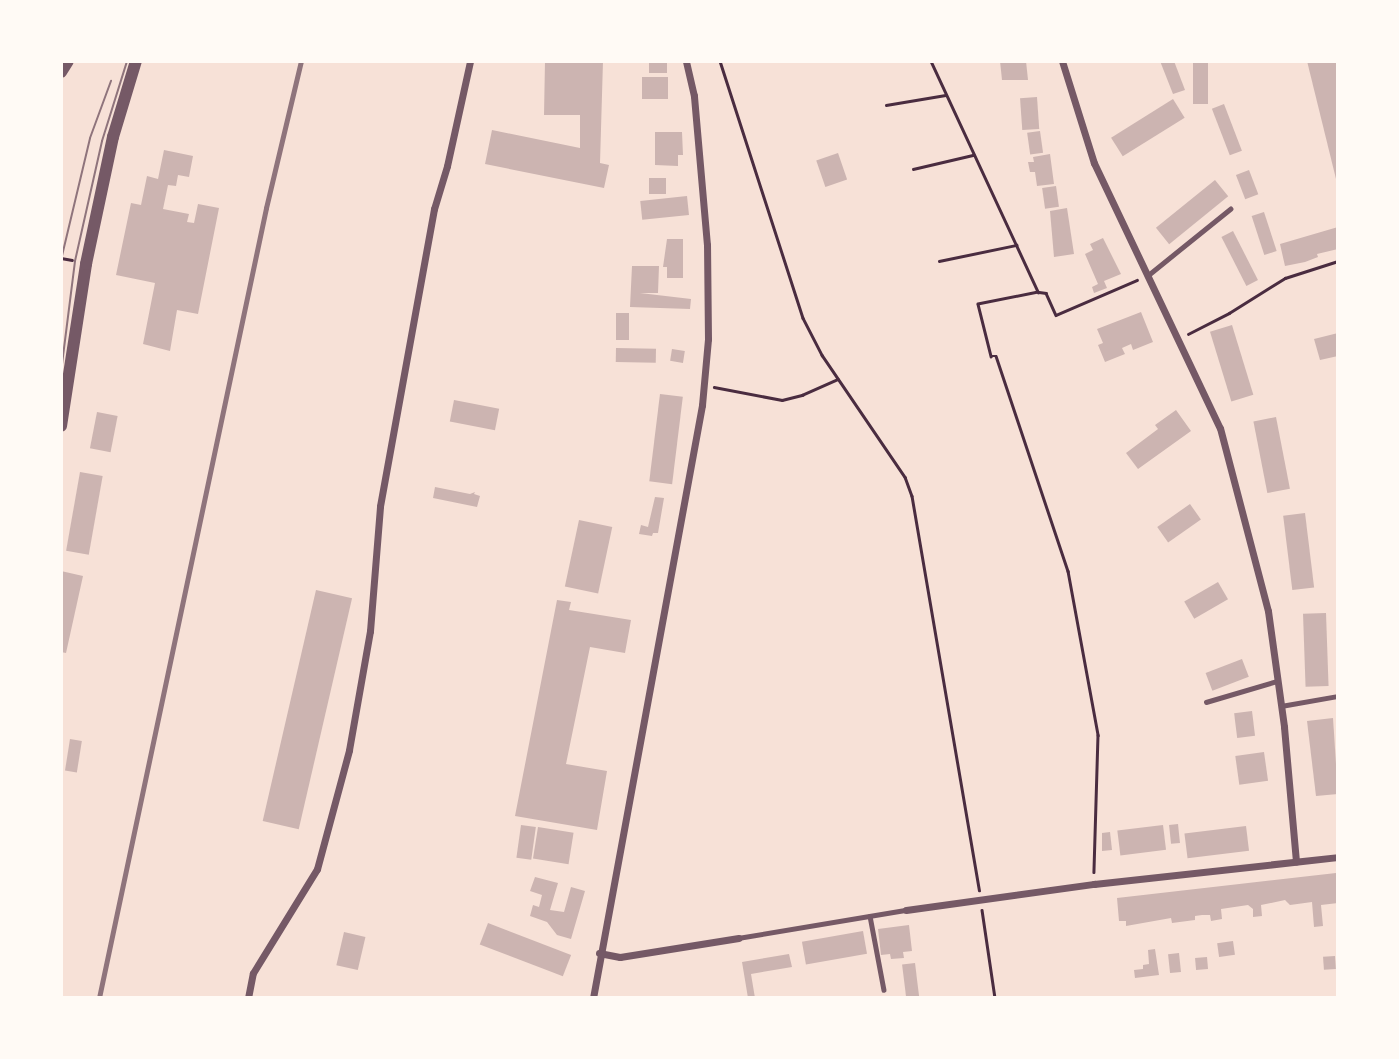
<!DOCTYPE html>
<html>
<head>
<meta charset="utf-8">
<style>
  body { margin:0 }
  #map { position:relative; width:1399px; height:1059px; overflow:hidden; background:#f7e1d7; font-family:"PT Sans",sans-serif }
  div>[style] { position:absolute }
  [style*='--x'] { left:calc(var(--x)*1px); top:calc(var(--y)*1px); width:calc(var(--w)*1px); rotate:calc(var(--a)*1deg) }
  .building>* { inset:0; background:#ccb4b1; transform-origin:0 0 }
  .path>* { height:2.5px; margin:-1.25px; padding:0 1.25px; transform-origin:1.25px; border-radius:1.25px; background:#4a2c40 }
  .service>* { height:4.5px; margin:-2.25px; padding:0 2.25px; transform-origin:2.25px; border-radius:2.25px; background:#755966 }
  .minor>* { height:7px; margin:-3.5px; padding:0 3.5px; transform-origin:3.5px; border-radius:3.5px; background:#755966 }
  .tertiary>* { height:12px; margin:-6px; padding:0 6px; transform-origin:6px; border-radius:6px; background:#755966 }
  .tram>* { height:2px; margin:-1px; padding:0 1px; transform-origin:1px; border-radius:1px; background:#8f747c }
  .rail>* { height:4.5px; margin:-2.25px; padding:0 2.25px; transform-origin:2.25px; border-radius:2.25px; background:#8f747c }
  span { translate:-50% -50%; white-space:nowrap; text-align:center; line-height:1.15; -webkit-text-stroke:6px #fffaf5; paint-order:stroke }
  .frame { position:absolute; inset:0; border:63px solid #fffaf5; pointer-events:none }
</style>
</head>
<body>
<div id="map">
  <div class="building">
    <div style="clip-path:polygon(545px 61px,603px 61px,600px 163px,609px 165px,604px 188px,485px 164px,492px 130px,580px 148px,580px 115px,544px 115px)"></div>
    <div style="left:649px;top:61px;width:18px;height:12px"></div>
    <div style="clip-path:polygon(1000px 61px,1026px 61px,1028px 80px,1002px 80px)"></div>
    <div style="clip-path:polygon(1160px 61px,1174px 61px,1185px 90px,1173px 94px)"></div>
    <div style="left:1193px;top:61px;width:15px;height:43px"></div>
    <div style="clip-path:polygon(1307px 61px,1338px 61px,1338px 183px,1337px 183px)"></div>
    <div style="left:642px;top:77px;width:26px;height:22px"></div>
    <div style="left:1037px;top:97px;width:32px;height:17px;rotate:86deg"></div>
    <div style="left:1173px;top:99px;width:22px;height:73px;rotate:58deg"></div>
    <div style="left:1224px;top:104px;width:50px;height:13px;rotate:69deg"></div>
    <div style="left:1040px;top:131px;width:22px;height:13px;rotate:82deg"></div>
    <div style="clip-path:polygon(655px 132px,682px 132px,683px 155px,678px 155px,678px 166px,655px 165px)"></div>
    <div style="clip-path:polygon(164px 150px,193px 156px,189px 177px,178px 175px,176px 186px,168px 185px,163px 209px,189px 214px,187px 222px,194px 223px,198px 204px,219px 208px,198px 314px,177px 310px,170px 351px,143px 344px,155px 283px,116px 275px,131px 203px,141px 205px,147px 176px,158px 179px)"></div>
    <div style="left:838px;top:153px;width:28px;height:23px;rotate:71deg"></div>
    <div style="clip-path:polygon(1050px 154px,1054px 184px,1037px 186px,1035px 172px,1030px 172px,1028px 162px,1034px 162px,1033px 157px)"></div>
    <div style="left:1249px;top:170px;width:26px;height:14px;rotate:69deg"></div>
    <div style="left:666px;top:178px;width:16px;height:17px;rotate:90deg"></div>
    <div style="left:1215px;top:180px;width:21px;height:76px;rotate:51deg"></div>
    <div style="left:1056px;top:186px;width:21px;height:14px;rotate:82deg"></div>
    <div style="left:687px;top:196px;width:19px;height:47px;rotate:84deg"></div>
    <div style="clip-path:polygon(1067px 208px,1074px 254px,1054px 257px,1050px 211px)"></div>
    <div style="left:1264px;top:212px;width:41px;height:13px;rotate:72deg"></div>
    <div style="clip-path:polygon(1338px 227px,1338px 249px,1317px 254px,1318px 257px,1305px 262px,1285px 266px,1280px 244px)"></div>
    <div style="left:1233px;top:231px;width:55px;height:13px;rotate:63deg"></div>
    <div style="clip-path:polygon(1103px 238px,1121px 274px,1104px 281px,1107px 288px,1094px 293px,1092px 287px,1098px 284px,1085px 254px,1093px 250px,1090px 244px)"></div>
    <div style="clip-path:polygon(667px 239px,683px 239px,683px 278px,667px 278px,667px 267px,663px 267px)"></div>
    <div style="clip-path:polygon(632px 266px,659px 266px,658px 293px,640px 293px,691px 299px,690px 309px,630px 307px)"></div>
    <div style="clip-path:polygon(1141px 312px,1153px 342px,1133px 350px,1131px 344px,1122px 348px,1125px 354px,1105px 362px,1098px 345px,1103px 343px,1097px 329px)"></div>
    <div style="left:616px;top:313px;width:13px;height:27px"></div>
    <div style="left:1232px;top:325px;width:73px;height:23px;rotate:73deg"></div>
    <div style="clip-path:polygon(1338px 333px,1338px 356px,1320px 360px,1314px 339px)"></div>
    <div style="left:616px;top:348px;width:40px;height:14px;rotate:1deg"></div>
    <div style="left:672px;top:349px;width:13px;height:12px;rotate:9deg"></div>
    <div style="left:660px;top:394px;width:23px;height:88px;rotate:7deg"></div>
    <div style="left:454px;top:400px;width:46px;height:22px;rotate:11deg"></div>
    <div style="clip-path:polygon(1176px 410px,1191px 431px,1138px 469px,1126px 453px,1158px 429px,1155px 425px)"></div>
    <div style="left:97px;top:412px;width:21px;height:37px;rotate:11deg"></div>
    <div style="left:1276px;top:417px;width:73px;height:23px;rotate:79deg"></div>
    <div style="left:80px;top:472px;width:23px;height:80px;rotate:10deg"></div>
    <div style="clip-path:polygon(435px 487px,470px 494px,475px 492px,474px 494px,480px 496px,477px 507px,433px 498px)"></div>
    <div style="clip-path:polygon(655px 497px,664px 498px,658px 533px,653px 533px,652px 536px,639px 534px,641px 525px,648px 527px)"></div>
    <div style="left:1190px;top:504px;width:19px;height:40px;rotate:55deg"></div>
    <div style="left:1305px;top:513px;width:75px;height:22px;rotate:83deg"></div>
    <div style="left:579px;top:520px;width:34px;height:68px;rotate:12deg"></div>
    <div style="clip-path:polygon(61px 571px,83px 576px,66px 653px,61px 652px)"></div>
    <div style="left:1218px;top:582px;width:20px;height:39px;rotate:60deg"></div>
    <div style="left:316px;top:590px;width:37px;height:237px;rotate:13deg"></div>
    <div style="clip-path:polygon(557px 600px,571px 602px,569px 610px,631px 620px,625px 653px,590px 647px,566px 764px,607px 771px,597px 830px,515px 816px)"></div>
    <div style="left:1326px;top:613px;width:73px;height:23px;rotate:88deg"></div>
    <div style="left:1242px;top:659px;width:19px;height:39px;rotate:69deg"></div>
    <div style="left:1252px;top:711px;width:25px;height:18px;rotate:83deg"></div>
    <div style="clip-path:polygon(1333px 718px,1338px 794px,1316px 796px,1307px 721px)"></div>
    <div style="left:70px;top:739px;width:12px;height:32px;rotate:9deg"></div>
    <div style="left:1264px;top:752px;width:29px;height:29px;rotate:82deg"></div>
    <div style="left:1178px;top:824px;width:19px;height:9px;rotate:84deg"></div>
    <div style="left:521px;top:825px;width:15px;height:33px;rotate:8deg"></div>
    <div style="left:1163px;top:825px;width:25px;height:46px;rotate:83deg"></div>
    <div style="left:1246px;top:826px;width:25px;height:62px;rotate:83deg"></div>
    <div style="left:538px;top:827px;width:36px;height:32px;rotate:9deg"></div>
    <div style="clip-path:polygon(1110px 832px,1112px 850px,1102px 851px,1102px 833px)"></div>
    <div style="clip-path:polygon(1336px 873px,1338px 903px,1321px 905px,1323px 926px,1314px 927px,1312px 902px,1290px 905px,1285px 900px,1261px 905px,1262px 916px,1253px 917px,1253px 909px,1248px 905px,1221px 909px,1222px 919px,1211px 921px,1210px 915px,1202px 915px,1195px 916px,1195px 920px,1172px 923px,1171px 918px,1126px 926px,1126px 921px,1119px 921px,1117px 898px)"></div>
    <div style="clip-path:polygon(535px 877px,558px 883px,550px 910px,564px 912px,571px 887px,585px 891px,571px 939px,557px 935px,547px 922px,530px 916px,533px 905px,539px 907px,542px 895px,530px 891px)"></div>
    <div style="left:488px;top:923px;width:89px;height:23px;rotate:21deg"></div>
    <div style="clip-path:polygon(909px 925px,912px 951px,903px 952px,904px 958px,891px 959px,890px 954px,881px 955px,878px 929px)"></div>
    <div style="left:863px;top:931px;width:23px;height:62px;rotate:80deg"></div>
    <div style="left:344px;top:932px;width:22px;height:34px;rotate:13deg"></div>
    <div style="left:1233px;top:941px;width:14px;height:16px;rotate:82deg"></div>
    <div style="clip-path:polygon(1155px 949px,1159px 975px,1135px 978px,1134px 970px,1143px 969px,1143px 965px,1149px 964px,1148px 950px)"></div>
    <div style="left:1179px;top:953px;width:19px;height:11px;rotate:84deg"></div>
    <div style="clip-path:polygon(789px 954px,792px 967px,751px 974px,755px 998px,748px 998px,742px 962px)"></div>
    <div style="left:1335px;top:956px;width:13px;height:12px;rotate:86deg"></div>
    <div style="left:1207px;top:957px;width:12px;height:12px;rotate:85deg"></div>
    <div style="left:915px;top:963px;width:35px;height:13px;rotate:83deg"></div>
  </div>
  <div class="path">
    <div style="--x:720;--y:61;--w:270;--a:72.1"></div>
    <div style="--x:803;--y:318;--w:42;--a:62.8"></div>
    <div style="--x:822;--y:355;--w:148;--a:55.8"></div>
    <div style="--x:905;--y:477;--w:20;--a:70"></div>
    <div style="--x:912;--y:496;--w:400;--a:80.3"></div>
    <div style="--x:931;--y:61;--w:255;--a:65.1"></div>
    <div style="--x:1038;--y:292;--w:61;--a:168.7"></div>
    <div style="--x:978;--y:304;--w:54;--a:76"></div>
    <div style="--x:991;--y:356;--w:5;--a:0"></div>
    <div style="--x:996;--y:356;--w:227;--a:71.5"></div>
    <div style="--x:1068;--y:571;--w:167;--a:79.6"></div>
    <div style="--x:1098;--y:735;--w:137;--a:91.7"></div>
    <div style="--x:886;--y:105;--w:60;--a:-9.6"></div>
    <div style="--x:913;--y:169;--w:62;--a:-13.1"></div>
    <div style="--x:61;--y:258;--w:11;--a:10"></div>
    <div style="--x:939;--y:261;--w:79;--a:-11.7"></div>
    <div style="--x:1039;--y:292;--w:7;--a:8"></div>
    <div style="--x:1046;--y:293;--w:24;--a:66"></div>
    <div style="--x:1056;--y:315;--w:88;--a:-23.4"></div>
    <div style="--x:1188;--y:334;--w:46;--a:-27.1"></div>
    <div style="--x:1229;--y:313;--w:66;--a:-32"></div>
    <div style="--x:1285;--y:278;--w:56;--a:-17.8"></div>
    <div style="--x:714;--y:387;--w:69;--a:10.8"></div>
    <div style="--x:782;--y:400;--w:21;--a:-14"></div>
    <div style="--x:802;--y:395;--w:39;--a:-24"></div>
    <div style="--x:982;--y:910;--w:89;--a:81.6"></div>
  </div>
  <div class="service">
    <div style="--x:1147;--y:276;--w:107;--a:-38.9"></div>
    <div style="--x:1206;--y:702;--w:74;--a:-16.5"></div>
    <div style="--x:1281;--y:706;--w:58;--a:-10"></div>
    <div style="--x:870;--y:916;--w:75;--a:79.3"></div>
    <div style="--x:738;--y:938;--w:169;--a:-9.5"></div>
  </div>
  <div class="minor">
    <div style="--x:1062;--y:61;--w:107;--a:72.6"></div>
    <div style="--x:1094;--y:163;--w:293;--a:64.6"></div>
    <div style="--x:1220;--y:428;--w:189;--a:75.3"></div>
    <div style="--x:1268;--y:611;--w:117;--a:82.1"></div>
    <div style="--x:1284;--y:727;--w:135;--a:84.9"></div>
    <div style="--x:906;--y:910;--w:190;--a:-7.9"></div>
    <div style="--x:1094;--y:884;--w:245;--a:-6.3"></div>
    <div style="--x:599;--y:953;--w:21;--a:11"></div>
    <div style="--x:620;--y:957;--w:120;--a:-9.1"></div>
    <div style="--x:248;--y:998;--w:25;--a:-79"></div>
    <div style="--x:253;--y:973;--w:122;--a:-58.4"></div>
    <div style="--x:317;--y:869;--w:123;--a:-74.9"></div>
    <div style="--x:349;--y:750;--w:121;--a:-80"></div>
    <div style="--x:370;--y:631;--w:125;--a:-85.4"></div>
    <div style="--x:380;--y:506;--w:302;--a:-79.7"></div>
    <div style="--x:434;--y:209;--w:45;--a:-73.2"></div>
    <div style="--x:447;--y:166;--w:107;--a:-77.6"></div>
    <div style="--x:593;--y:998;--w:603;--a:-79.58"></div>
    <div style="--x:702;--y:405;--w:66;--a:-84.8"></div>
    <div style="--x:708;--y:339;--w:94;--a:-90.6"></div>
    <div style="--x:707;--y:245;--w:150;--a:-95"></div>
    <div style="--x:694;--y:96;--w:36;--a:-103"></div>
  </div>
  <div class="tertiary">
    <div style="--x:61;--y:72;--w:13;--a:-58"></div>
    <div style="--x:61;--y:426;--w:164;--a:-81.2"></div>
    <div style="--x:86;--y:264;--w:130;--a:-78"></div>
    <div style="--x:113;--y:137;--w:79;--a:-73.2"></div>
  </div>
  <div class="tram">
    <div style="--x:61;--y:260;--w:125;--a:-76.6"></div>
    <div style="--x:90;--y:138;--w:61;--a:-69.8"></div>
    <div style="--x:61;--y:372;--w:112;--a:-82.8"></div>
    <div style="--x:75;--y:261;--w:123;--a:-77.3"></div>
    <div style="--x:102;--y:141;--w:84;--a:-72.6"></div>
  </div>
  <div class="rail">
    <div style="--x:99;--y:998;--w:807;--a:-78.06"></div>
    <div style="--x:266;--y:208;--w:151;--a:-76.6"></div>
  </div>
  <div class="frame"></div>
</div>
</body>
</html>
